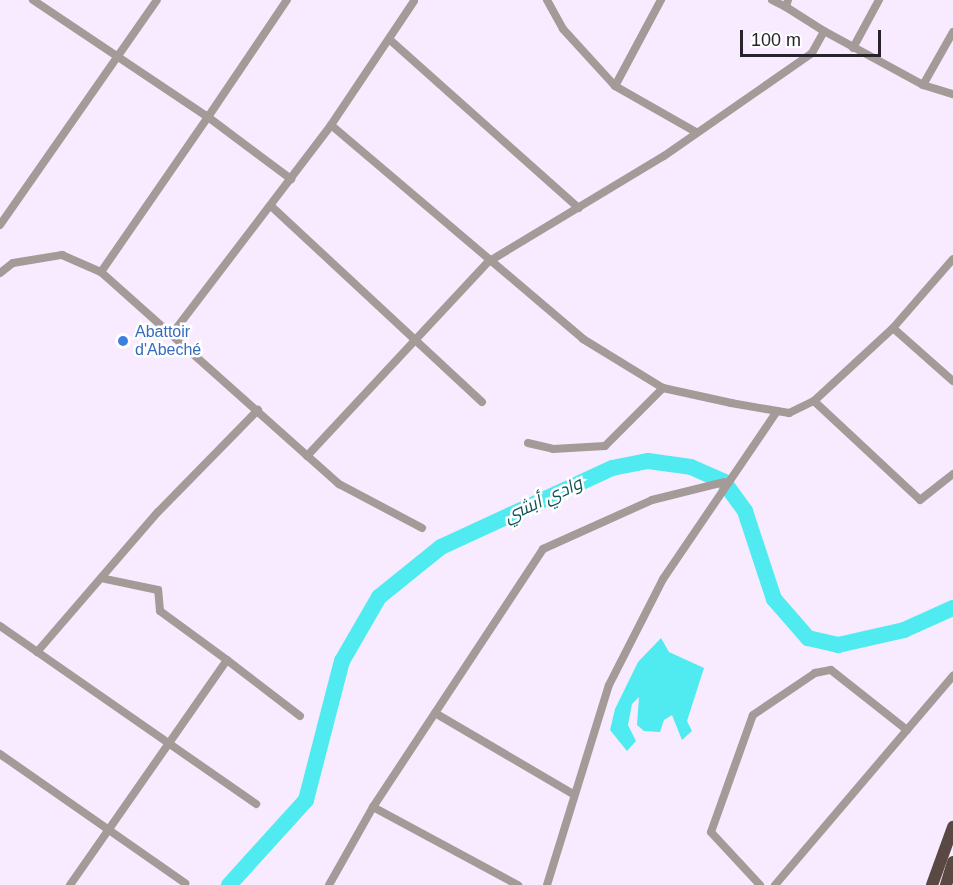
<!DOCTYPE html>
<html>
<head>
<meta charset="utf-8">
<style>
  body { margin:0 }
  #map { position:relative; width:953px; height:885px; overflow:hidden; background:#f8ebff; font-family:Helvetica,Cairo,sans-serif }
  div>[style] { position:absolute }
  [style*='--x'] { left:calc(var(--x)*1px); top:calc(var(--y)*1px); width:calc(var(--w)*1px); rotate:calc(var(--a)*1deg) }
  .water>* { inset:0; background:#4febf0 }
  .river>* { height:16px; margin:-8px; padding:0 8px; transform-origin:8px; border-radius:8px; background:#4febf0 }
  .minor>* { height:8px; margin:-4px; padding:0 4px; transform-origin:4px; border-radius:4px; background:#a49a97 }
  .trunk>* { height:12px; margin:-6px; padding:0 6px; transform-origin:6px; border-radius:6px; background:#5a4842 }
  .dots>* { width:16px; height:16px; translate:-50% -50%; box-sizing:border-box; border:3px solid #fff; border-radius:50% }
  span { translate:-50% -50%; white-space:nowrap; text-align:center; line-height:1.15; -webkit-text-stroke:5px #fff; paint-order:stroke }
  .shop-label { font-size:16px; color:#366cbe }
  .left { translate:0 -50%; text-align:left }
  .water-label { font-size:18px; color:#0f5355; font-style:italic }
  .scale { position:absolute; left:740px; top:30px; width:141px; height:27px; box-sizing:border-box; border:3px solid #27232a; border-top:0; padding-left:8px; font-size:18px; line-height:21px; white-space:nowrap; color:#27232a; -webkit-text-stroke:4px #fff; paint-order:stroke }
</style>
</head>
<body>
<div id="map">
  <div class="water">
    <div style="clip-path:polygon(661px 638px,669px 652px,704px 668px,687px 721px,692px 731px,682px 740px,672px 715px,664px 720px,660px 732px,644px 731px,637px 725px,639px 697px,632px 704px,628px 725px,636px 741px,627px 751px,610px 730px,615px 709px,638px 662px)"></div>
  </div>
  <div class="river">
    <div style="--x:229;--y:885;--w:115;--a:-47.8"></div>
    <div style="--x:306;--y:800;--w:144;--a:-75.5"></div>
    <div style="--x:342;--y:661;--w:74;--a:-60"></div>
    <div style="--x:379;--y:597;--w:80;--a:-38.9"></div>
    <div style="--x:441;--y:547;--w:188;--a:-24.8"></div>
    <div style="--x:612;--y:468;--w:37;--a:-11"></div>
    <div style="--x:648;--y:461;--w:43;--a:7.9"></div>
    <div style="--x:691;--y:467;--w:36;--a:24"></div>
    <div style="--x:724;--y:482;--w:36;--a:54"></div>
    <div style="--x:745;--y:511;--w:93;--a:71.8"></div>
    <div style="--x:774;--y:599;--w:52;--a:48.9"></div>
    <div style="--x:808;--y:638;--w:31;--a:13"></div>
    <div style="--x:838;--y:645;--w:68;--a:-12.8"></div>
    <div style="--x:904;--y:630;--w:54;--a:-24.2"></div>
  </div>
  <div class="minor">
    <div style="--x:33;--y:0;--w:211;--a:33.8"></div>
    <div style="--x:208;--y:117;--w:141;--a:-56"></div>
    <div style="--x:547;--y:0;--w:33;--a:61"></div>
    <div style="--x:563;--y:29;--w:77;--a:47.6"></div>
    <div style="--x:615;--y:86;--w:93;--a:29.6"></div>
    <div style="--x:772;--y:0;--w:16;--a:27"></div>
    <div style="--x:788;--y:0;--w:7;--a:106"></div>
    <div style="--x:786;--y:7;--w:45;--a:32.3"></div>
    <div style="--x:824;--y:31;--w:113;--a:28.6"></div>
    <div style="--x:923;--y:85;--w:61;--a:-60.5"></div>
    <div style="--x:389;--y:39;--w:254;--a:41.7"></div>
    <div style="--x:853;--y:48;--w:55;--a:-61.6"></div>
    <div style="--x:923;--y:85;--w:31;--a:17"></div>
    <div style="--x:615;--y:86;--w:98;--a:-61.9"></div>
    <div style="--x:331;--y:125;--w:331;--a:40.3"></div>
    <div style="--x:583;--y:339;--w:94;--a:31.5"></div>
    <div style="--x:663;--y:388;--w:70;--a:12.4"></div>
    <div style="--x:731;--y:403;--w:59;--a:9.8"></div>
    <div style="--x:789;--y:413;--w:28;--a:-26"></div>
    <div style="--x:814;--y:401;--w:108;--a:-42.7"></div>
    <div style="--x:893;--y:328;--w:91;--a:-49"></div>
    <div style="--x:271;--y:206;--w:288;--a:42.9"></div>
    <div style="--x:0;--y:225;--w:274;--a:-55.1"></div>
    <div style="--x:101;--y:272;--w:188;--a:-55.4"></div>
    <div style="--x:208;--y:117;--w:104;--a:36.8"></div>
    <div style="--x:0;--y:273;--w:16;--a:-38"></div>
    <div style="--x:13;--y:263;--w:50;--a:-9.3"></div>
    <div style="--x:62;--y:255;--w:43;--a:23.6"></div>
    <div style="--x:101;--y:272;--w:319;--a:41.7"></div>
    <div style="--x:339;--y:484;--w:94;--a:27.9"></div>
    <div style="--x:893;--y:328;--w:80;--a:41.5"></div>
    <div style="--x:172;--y:334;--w:263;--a:-52.7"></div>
    <div style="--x:331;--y:125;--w:149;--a:-56.2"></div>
    <div style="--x:814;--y:401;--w:145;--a:43"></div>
    <div style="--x:920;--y:500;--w:42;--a:-38.2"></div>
    <div style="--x:528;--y:443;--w:26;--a:13"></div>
    <div style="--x:553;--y:449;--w:52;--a:-3.3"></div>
    <div style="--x:605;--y:446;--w:82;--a:-45"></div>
    <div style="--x:307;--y:456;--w:265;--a:-47"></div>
    <div style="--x:488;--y:262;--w:205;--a:-31.1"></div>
    <div style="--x:664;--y:156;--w:180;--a:-34.8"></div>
    <div style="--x:812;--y:53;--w:25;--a:-61"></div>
    <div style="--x:0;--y:626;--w:312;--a:34.8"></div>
    <div style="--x:37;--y:652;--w:185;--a:-49.2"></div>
    <div style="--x:158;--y:512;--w:143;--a:-45.6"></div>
    <div style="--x:227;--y:660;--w:92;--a:37.5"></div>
    <div style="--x:435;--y:713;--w:160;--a:30.4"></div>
    <div style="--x:0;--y:754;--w:226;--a:34.9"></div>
    <div style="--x:373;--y:807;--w:165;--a:28.3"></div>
    <div style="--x:70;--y:885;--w:274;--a:-55.1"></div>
    <div style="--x:227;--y:660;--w:83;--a:-143.8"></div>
    <div style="--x:160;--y:611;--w:21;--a:-95"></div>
    <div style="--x:158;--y:590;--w:58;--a:-168.1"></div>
    <div style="--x:329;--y:885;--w:90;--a:-60.6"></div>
    <div style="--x:373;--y:807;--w:309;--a:-56.6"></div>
    <div style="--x:543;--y:549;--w:120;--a:-24.2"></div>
    <div style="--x:652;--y:500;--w:74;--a:-14"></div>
    <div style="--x:547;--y:885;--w:209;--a:-72.8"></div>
    <div style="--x:609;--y:685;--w:119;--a:-63"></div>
    <div style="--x:663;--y:579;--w:203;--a:-55.8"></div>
    <div style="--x:760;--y:885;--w:72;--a:-132.8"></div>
    <div style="--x:711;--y:832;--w:124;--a:-70.3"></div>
    <div style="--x:753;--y:715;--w:75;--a:-34.1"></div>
    <div style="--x:815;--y:673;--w:16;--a:-11"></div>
    <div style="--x:831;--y:670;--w:97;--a:38.3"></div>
    <div style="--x:775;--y:885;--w:275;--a:-49.6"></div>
  </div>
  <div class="trunk">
    <div style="--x:932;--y:885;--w:62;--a:-70.1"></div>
    <div style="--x:946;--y:885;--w:24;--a:-73"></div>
  </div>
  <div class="dots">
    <div style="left:123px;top:341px;background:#3f7fe0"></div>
  </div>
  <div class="shop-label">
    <span class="left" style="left:135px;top:341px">Abattoir<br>d'Abeché</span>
  </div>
  <div class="water-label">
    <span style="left:543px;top:500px;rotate:-25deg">وادي أبشي</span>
  </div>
  <div class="scale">100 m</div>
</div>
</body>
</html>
